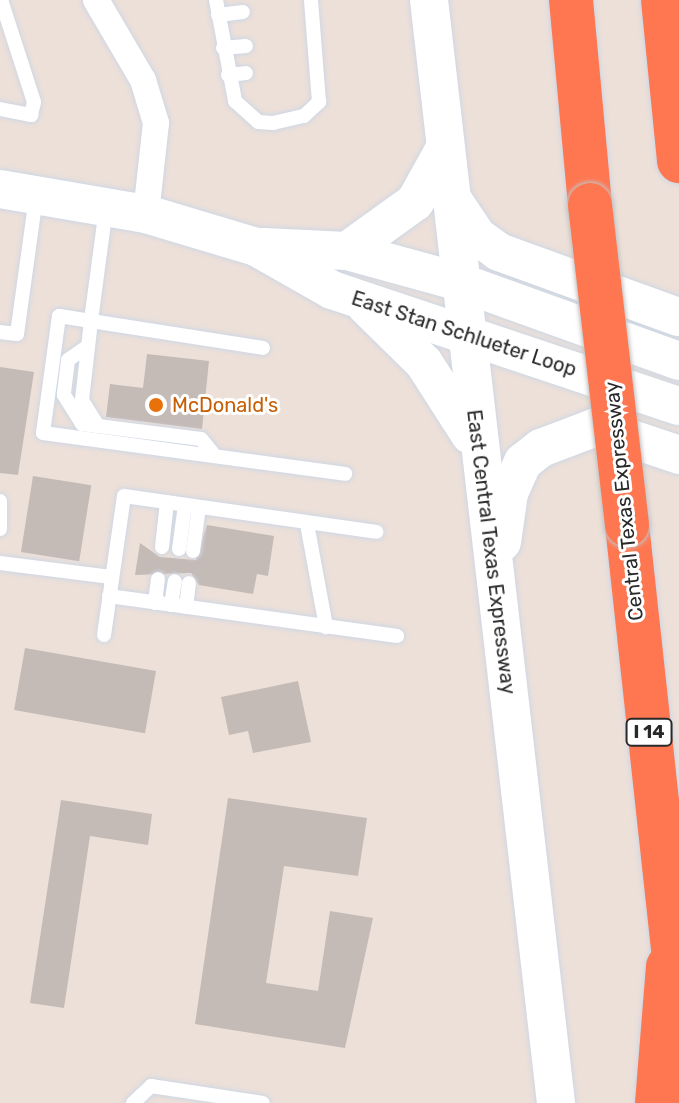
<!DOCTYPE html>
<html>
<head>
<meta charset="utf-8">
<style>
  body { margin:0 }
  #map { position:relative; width:679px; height:1103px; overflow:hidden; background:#ede0d9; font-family:Rubik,sans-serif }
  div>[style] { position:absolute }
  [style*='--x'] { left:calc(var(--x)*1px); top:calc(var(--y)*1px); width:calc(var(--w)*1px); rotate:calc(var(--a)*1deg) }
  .building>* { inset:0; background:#c4bab6; transform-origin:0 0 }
  .roads { filter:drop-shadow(0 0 2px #ced7e4) drop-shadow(0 0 2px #ced7e4) }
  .service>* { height:14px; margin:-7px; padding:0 7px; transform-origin:7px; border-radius:7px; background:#fff }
  .minor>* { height:26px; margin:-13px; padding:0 13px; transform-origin:13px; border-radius:13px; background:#fff }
  .secondary>* { height:38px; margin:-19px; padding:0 19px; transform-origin:19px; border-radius:19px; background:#fff }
  .motorway>* { height:44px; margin:-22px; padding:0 22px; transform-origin:22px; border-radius:22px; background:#ff7751 }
  .bridges { filter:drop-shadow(0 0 2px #c3c3c3) drop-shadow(0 0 2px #c3c3c3) }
  .motorway-bridge>* { height:44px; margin:-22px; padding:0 22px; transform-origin:22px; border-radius:22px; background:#ff7751 }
  .dots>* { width:22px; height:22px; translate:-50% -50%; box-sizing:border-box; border:4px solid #fff; border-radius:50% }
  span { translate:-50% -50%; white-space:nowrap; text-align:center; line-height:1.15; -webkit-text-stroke:6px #fff; paint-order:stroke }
  .shield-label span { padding:2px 6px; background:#fff; border:2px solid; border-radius:6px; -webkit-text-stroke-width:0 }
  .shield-label { font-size:18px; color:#292929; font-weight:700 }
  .street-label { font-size:20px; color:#292929 }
  .food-label { font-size:20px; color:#c56008 }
  .left { translate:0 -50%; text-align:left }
</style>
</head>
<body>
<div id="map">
  <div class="building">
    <div style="clip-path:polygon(147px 354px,209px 361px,202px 429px,106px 417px,110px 384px,143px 388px)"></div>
    <div style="clip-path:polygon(0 367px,34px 372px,18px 475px,0 473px)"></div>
    <div style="left:33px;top:476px;width:59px;height:77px;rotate:9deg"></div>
    <div style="clip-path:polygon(207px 525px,274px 536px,268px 576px,257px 574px,253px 594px,199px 585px,191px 573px,135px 575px,140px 543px,160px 557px,196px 560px)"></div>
    <div style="left:25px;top:648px;width:133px;height:63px;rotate:10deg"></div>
    <div style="clip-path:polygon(298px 681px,311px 742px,253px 753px,248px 731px,229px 735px,221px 697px)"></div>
    <div style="clip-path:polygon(228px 798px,367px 818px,358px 876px,284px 866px,266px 983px,318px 991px,330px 911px,373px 918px,345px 1048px,195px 1024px)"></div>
    <div style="clip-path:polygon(61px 800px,152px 814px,148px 845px,90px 836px,64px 1008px,30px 1003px)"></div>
  </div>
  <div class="roads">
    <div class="service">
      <div style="--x:216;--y:0;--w:103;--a:79.3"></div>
      <div style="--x:235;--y:101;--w:31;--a:42"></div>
      <div style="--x:258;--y:122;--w:15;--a:4"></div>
      <div style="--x:273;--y:123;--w:32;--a:-13"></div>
      <div style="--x:304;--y:116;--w:21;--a:-43"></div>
      <div style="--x:319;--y:102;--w:102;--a:-94.5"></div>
      <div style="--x:218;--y:15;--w:25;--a:-7"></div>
      <div style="--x:223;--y:48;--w:23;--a:-5"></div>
      <div style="--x:228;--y:75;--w:18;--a:-6"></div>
      <div style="--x:0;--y:109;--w:32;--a:11"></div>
      <div style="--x:31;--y:115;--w:13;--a:-77"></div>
      <div style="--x:34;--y:102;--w:107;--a:-107.9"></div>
      <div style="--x:106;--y:208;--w:114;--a:97.6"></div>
      <div style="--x:91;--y:321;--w:174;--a:8.9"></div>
      <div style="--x:0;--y:332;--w:17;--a:7"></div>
      <div style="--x:17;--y:334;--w:138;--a:-82.1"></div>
      <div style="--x:88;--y:346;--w:24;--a:145"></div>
      <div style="--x:68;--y:360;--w:35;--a:97"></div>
      <div style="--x:64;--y:395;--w:34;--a:58"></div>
      <div style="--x:82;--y:424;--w:16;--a:7"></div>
      <div style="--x:215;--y:456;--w:22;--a:-129"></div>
      <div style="--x:201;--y:439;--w:104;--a:-172.8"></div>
      <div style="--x:98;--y:426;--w:31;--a:-122"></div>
      <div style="--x:82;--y:400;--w:80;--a:-83.5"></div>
      <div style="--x:91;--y:321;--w:32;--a:-171"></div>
      <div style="--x:59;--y:316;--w:118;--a:97.8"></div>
      <div style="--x:43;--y:433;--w:305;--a:7.7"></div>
      <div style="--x:0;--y:501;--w:28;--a:90"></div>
      <div style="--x:307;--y:524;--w:105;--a:79.5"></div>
      <div style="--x:162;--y:547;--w:45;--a:-83.7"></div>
      <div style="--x:179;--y:549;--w:44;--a:-82.2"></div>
      <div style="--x:193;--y:551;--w:44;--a:-82.2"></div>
      <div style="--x:0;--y:563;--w:112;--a:7.2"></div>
      <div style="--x:109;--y:596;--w:291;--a:7.9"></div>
      <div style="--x:155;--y:603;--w:24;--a:-83"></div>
      <div style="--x:171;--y:605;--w:24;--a:-81"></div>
      <div style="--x:186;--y:607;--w:24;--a:-83"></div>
      <div style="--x:104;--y:635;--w:140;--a:-81.8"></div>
      <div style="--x:124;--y:496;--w:255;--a:8.1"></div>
      <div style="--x:133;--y:1103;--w:25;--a:-43"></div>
      <div style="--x:151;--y:1086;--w:113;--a:8.6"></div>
    </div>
    <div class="minor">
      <div style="--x:96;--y:0;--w:93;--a:59.6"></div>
      <div style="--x:143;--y:80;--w:45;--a:73.2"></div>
      <div style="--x:156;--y:123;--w:92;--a:96.3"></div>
    </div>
    <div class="secondary">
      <div style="--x:429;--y:0;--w:1110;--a:83.43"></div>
      <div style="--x:0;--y:189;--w:148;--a:9.7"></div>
      <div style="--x:146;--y:214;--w:115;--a:16.7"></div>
      <div style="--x:256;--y:247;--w:87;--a:29.5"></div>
      <div style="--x:332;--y:290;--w:366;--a:18.5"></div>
      <div style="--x:451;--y:197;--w:47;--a:56.3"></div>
      <div style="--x:477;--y:236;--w:27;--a:36"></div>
      <div style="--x:499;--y:252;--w:191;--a:19.9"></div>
      <div style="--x:264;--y:247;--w:83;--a:2.8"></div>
      <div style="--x:347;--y:251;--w:114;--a:15.3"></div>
      <div style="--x:457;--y:281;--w:236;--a:19.8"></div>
      <div style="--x:347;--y:251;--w:84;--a:-35.8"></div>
      <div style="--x:415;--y:202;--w:60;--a:-60.9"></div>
      <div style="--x:366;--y:306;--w:81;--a:44.5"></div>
      <div style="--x:424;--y:363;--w:85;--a:57.4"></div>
      <div style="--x:502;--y:542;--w:49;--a:-81.9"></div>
      <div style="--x:509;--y:493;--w:34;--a:-66"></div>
      <div style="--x:523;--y:462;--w:23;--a:-38"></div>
      <div style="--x:541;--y:448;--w:59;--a:-20.9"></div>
      <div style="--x:596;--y:427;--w:88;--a:18.6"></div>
    </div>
    <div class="motorway">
      <div style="--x:571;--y:0;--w:206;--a:84.7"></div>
      <div style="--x:663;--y:0;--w:162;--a:84.3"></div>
      <div style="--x:627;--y:525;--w:481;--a:83.8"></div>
      <div style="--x:657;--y:1103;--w:137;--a:-85.4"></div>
    </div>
  </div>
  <div class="bridges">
    <div class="motorway-bridge">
      <div style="--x:590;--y:205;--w:322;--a:83.4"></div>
    </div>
  </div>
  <div class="dots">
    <div style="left:156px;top:405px;background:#e8710a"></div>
  </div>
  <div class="shield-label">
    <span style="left:649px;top:732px">I 14</span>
  </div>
  <div class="street-label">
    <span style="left:464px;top:334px;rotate:18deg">East Stan Schlueter Loop</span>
    <span style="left:624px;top:501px;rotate:-96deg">Central Texas Expressway</span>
    <span style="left:491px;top:552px;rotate:83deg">East Central Texas Expressway</span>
  </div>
  <div class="food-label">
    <span class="left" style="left:172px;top:405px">McDonald's</span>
  </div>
</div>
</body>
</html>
